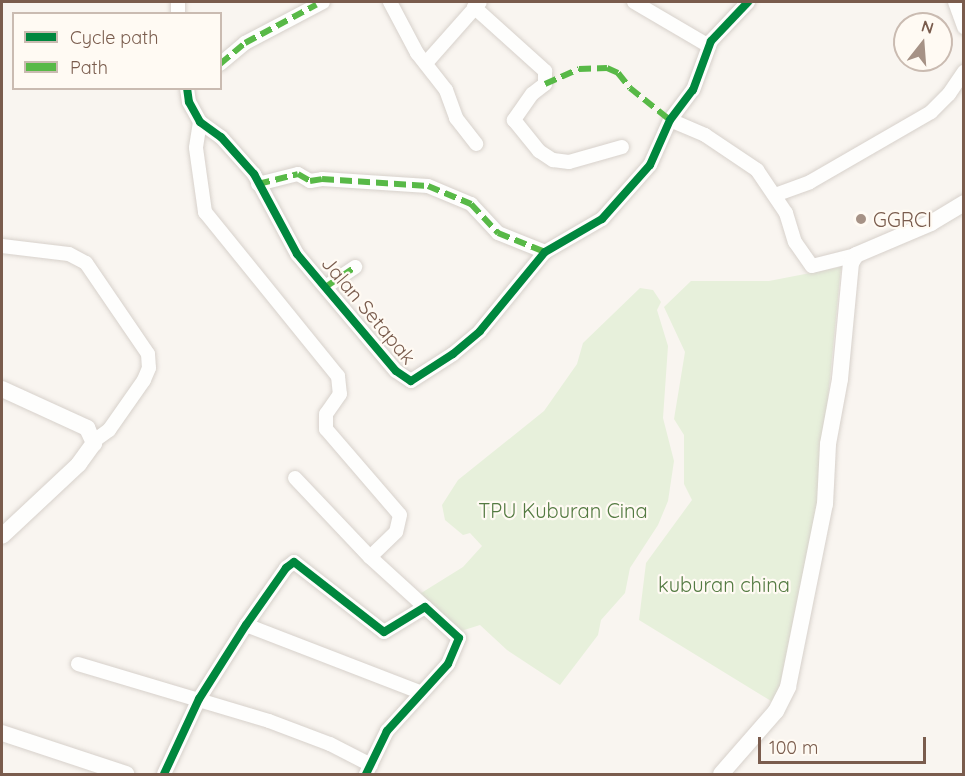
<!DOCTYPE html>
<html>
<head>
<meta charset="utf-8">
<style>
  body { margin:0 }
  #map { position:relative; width:965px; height:776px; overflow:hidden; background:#f9f5f0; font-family:Quicksand,sans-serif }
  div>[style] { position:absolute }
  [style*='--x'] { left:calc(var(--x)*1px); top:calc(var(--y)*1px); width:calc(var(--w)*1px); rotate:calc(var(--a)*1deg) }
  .green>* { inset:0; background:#e7f0db }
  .roads { filter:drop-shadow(0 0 2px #d7d1cb) drop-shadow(0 0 2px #d7d1cb) }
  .minor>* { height:14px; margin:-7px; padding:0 7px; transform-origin:7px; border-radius:7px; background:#fefefd }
  .tertiary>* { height:16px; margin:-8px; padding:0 8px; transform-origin:8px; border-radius:8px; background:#fefefd }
  .quiet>* { height:6px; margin-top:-3px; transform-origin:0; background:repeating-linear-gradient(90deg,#58b947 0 12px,transparent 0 18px) }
  .cycleway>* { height:8px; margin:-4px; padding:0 4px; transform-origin:4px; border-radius:4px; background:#00873e }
  .dots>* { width:16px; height:16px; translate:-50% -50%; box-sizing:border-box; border:3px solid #fffaf3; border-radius:50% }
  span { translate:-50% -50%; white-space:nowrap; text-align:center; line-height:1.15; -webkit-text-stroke:4.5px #fffaf3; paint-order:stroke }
  .poi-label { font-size:20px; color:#7a5c4d }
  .left { translate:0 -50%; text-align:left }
  .street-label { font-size:20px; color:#7a5c4d }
  .park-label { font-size:20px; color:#537a41 }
  .frame { position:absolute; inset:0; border:3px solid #7a5c4d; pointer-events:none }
  .legend { position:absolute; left:12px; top:12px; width:210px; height:78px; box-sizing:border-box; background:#fffaf3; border:2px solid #cabbb1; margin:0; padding:8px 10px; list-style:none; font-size:18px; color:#7a5c4d }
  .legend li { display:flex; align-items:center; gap:12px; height:30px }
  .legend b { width:30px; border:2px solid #cabbb1 }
  .north { position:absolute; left:893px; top:12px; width:60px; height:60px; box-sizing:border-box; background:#fffaf3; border:2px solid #cabbb1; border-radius:50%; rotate:17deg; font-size:16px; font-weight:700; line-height:24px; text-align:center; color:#7a5c4d }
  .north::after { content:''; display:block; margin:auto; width:21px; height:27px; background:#a69286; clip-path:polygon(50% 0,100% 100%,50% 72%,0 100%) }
  .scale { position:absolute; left:758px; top:737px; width:168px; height:27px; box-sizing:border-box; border:3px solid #7a5c4d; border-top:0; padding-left:8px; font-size:18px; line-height:21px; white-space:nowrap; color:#7a5c4d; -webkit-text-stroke:4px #fffaf3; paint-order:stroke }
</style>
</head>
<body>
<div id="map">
  <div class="green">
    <div style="clip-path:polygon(841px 267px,818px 499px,776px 704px,639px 620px,646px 563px,692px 500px,684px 484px,684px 435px,674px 419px,685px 352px,664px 307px,691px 281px,769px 281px)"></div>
    <div style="clip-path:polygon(640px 288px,653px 290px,661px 302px,657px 310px,668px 346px,663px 418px,674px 461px,668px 501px,658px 525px,630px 568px,625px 593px,601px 620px,598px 635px,560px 685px,507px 650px,480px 625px,461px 631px,418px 595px,463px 567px,482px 546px,470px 533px,463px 535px,445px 520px,442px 505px,458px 480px,544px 411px,577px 364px,583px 343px)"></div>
  </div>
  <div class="roads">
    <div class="minor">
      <div style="--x:390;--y:2;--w:58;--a:62.1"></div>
      <div style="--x:417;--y:53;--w:47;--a:51.9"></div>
      <div style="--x:446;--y:90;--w:30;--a:70"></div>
      <div style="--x:456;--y:118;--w:33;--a:52"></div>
      <div style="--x:634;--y:2;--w:87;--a:30.4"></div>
      <div style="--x:955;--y:2;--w:27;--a:70"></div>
      <div style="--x:474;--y:7;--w:96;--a:42"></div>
      <div style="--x:545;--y:71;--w:13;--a:90"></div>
      <div style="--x:545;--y:84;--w:16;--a:142"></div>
      <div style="--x:532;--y:94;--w:32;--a:125"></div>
      <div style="--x:514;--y:120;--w:40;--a:51"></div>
      <div style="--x:539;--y:151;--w:17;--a:33"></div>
      <div style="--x:553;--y:160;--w:16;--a:7"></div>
      <div style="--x:569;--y:162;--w:55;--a:-15.8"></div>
      <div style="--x:178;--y:14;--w:12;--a:-90"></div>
      <div style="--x:426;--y:63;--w:81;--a:-48.5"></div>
      <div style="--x:220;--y:64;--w:33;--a:-40"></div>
      <div style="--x:245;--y:43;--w:88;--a:-27.7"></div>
      <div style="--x:187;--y:88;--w:14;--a:82"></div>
      <div style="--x:189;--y:102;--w:23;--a:61"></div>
      <div style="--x:200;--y:122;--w:26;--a:36"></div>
      <div style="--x:221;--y:137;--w:50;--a:48.3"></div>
      <div style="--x:254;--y:174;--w:91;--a:61.7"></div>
      <div style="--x:297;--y:254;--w:153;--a:49.8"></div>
      <div style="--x:396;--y:371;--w:18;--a:34"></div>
      <div style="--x:411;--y:381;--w:50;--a:-32.7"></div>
      <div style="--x:453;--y:354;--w:35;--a:-40"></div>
      <div style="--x:480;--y:331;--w:102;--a:-50.6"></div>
      <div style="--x:545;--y:252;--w:66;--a:-30.1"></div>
      <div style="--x:602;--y:219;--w:72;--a:-48.4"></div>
      <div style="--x:650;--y:165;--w:49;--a:-66"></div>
      <div style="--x:670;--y:120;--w:38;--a:-53"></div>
      <div style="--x:693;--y:90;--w:52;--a:-69.8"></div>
      <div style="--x:711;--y:41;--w:54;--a:-46.5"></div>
      <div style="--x:670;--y:120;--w:38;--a:23"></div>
      <div style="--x:705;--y:135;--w:63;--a:33.9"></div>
      <div style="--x:757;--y:170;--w:52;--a:56"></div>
      <div style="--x:786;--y:213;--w:30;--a:73"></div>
      <div style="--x:795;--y:242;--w:29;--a:55"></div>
      <div style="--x:812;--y:266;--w:45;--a:-14"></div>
      <div style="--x:200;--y:122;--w:26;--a:99"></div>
      <div style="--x:196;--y:148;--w:65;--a:82"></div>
      <div style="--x:205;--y:212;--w:211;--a:51"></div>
      <div style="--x:338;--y:376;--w:18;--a:84"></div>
      <div style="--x:340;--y:394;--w:24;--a:125"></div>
      <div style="--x:326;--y:414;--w:15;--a:90"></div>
      <div style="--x:326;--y:429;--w:113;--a:49.3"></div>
      <div style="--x:400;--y:515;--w:17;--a:103"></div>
      <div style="--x:396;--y:532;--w:36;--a:136"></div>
      <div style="--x:258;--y:184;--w:41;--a:-14"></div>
      <div style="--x:298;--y:174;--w:14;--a:30"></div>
      <div style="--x:310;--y:181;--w:12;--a:-9"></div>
      <div style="--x:322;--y:179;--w:106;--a:3.8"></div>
      <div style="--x:428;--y:186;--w:47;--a:22.7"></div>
      <div style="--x:471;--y:204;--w:40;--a:47"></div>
      <div style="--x:498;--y:233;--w:51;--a:22"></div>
      <div style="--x:775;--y:195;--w:37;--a:-20"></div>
      <div style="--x:810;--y:182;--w:140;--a:-30"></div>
      <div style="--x:931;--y:112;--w:25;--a:-45"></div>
      <div style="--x:949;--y:94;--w:27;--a:-56"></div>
      <div style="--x:2;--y:246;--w:67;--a:6.8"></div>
      <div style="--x:69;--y:254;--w:19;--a:28"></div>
      <div style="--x:86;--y:263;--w:110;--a:55.7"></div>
      <div style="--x:148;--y:354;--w:14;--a:86"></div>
      <div style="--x:149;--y:368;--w:13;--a:113"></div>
      <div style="--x:144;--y:380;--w:61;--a:125"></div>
      <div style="--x:109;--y:430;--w:19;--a:144"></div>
      <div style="--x:327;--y:286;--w:34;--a:-34"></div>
      <div style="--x:295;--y:478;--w:109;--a:46.5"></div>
      <div style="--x:370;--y:557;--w:74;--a:42.3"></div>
      <div style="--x:246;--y:625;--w:186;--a:21.1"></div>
      <div style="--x:78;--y:664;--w:199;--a:16.6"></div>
      <div style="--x:269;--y:721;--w:65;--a:20.7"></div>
      <div style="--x:330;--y:744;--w:46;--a:27.1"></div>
      <div style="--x:164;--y:774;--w:83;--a:-65"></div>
      <div style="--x:199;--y:699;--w:88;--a:-57.6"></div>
      <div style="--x:246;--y:625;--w:70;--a:-54.9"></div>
      <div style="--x:286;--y:568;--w:10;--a:-37"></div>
      <div style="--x:294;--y:562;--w:114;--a:37.9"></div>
      <div style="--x:384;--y:632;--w:48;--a:-31.4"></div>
      <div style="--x:425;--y:607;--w:46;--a:42.4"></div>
      <div style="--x:459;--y:638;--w:28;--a:113"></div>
      <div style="--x:448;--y:664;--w:91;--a:132.3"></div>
      <div style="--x:387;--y:731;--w:48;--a:116"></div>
    </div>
    <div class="tertiary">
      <div style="--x:2;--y:389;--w:94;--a:24.6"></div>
      <div style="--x:87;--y:428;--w:17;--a:65"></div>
      <div style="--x:94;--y:443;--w:26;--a:126"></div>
      <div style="--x:79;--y:464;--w:105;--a:136.9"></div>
      <div style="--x:2;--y:733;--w:131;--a:18.3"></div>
      <div style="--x:721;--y:774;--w:84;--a:-48.9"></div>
      <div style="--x:776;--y:711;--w:27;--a:-63"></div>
      <div style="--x:788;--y:687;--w:187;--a:-78.6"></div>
      <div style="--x:825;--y:504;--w:60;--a:-87.1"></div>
      <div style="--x:828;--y:444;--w:66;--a:-79.5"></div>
      <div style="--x:840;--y:379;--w:117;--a:-84.6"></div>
      <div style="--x:851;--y:263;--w:9;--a:-58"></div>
      <div style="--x:856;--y:255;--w:82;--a:-23.1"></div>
      <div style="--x:931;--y:223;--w:39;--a:-31"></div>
    </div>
  </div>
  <div class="quiet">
    <div style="--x:220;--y:64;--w:33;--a:-40"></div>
    <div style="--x:245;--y:43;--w:81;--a:-28.2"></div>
    <div style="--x:545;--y:84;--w:37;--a:-24"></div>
    <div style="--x:579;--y:69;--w:28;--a:-2"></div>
    <div style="--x:607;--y:68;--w:12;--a:24"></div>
    <div style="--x:618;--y:73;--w:19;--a:51"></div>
    <div style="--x:630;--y:88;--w:51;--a:38.7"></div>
    <div style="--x:258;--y:184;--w:41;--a:-14"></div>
    <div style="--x:298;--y:174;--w:14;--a:30"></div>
    <div style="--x:310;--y:181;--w:12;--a:-9"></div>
    <div style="--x:322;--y:179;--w:106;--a:3.8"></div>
    <div style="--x:428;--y:186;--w:47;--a:22.7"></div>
    <div style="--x:471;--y:204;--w:40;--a:47"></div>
    <div style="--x:498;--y:233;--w:51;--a:22"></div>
    <div style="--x:327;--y:286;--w:34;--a:-34"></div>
  </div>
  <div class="cycleway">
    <div style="--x:187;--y:88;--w:14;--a:82"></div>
    <div style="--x:189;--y:102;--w:23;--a:61"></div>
    <div style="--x:200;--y:122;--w:26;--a:36"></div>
    <div style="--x:221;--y:137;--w:50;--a:48.3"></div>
    <div style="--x:254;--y:174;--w:91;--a:61.7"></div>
    <div style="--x:297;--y:254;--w:153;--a:49.8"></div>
    <div style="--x:396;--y:371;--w:18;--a:34"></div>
    <div style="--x:411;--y:381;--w:50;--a:-32.7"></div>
    <div style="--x:453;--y:354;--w:35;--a:-40"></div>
    <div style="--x:480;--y:331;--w:102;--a:-50.6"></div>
    <div style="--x:545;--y:252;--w:66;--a:-30.1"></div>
    <div style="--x:602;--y:219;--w:72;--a:-48.4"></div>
    <div style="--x:650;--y:165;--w:49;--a:-66"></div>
    <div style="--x:670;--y:120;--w:38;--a:-53"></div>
    <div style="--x:693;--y:90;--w:52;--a:-69.8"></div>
    <div style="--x:711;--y:41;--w:54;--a:-46.5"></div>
    <div style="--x:164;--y:774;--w:83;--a:-65"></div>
    <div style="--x:199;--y:699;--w:88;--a:-57.6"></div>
    <div style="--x:246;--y:625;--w:70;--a:-54.9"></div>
    <div style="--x:286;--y:568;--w:10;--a:-37"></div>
    <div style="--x:294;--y:562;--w:114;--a:37.9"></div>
    <div style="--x:384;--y:632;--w:48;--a:-31.4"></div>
    <div style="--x:425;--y:607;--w:46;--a:42.4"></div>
    <div style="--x:459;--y:638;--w:28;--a:113"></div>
    <div style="--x:448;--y:664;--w:91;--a:132.3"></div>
    <div style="--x:387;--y:731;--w:48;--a:116"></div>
  </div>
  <div class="dots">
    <div style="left:861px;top:219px;background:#a69286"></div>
  </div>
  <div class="poi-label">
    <span class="left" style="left:873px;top:219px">GGRCI</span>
  </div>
  <div class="street-label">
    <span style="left:369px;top:310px;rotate:50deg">Jalan Setapak</span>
  </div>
  <div class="park-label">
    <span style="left:563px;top:510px">TPU Kuburan Cina</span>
    <span style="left:724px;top:584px">kuburan china</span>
  </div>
  <div class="frame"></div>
  <ul class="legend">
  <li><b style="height:8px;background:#00873e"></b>Cycle path</li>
  <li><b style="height:8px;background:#58b947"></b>Path</li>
  </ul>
  <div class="north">N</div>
  <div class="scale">100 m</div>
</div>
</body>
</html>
